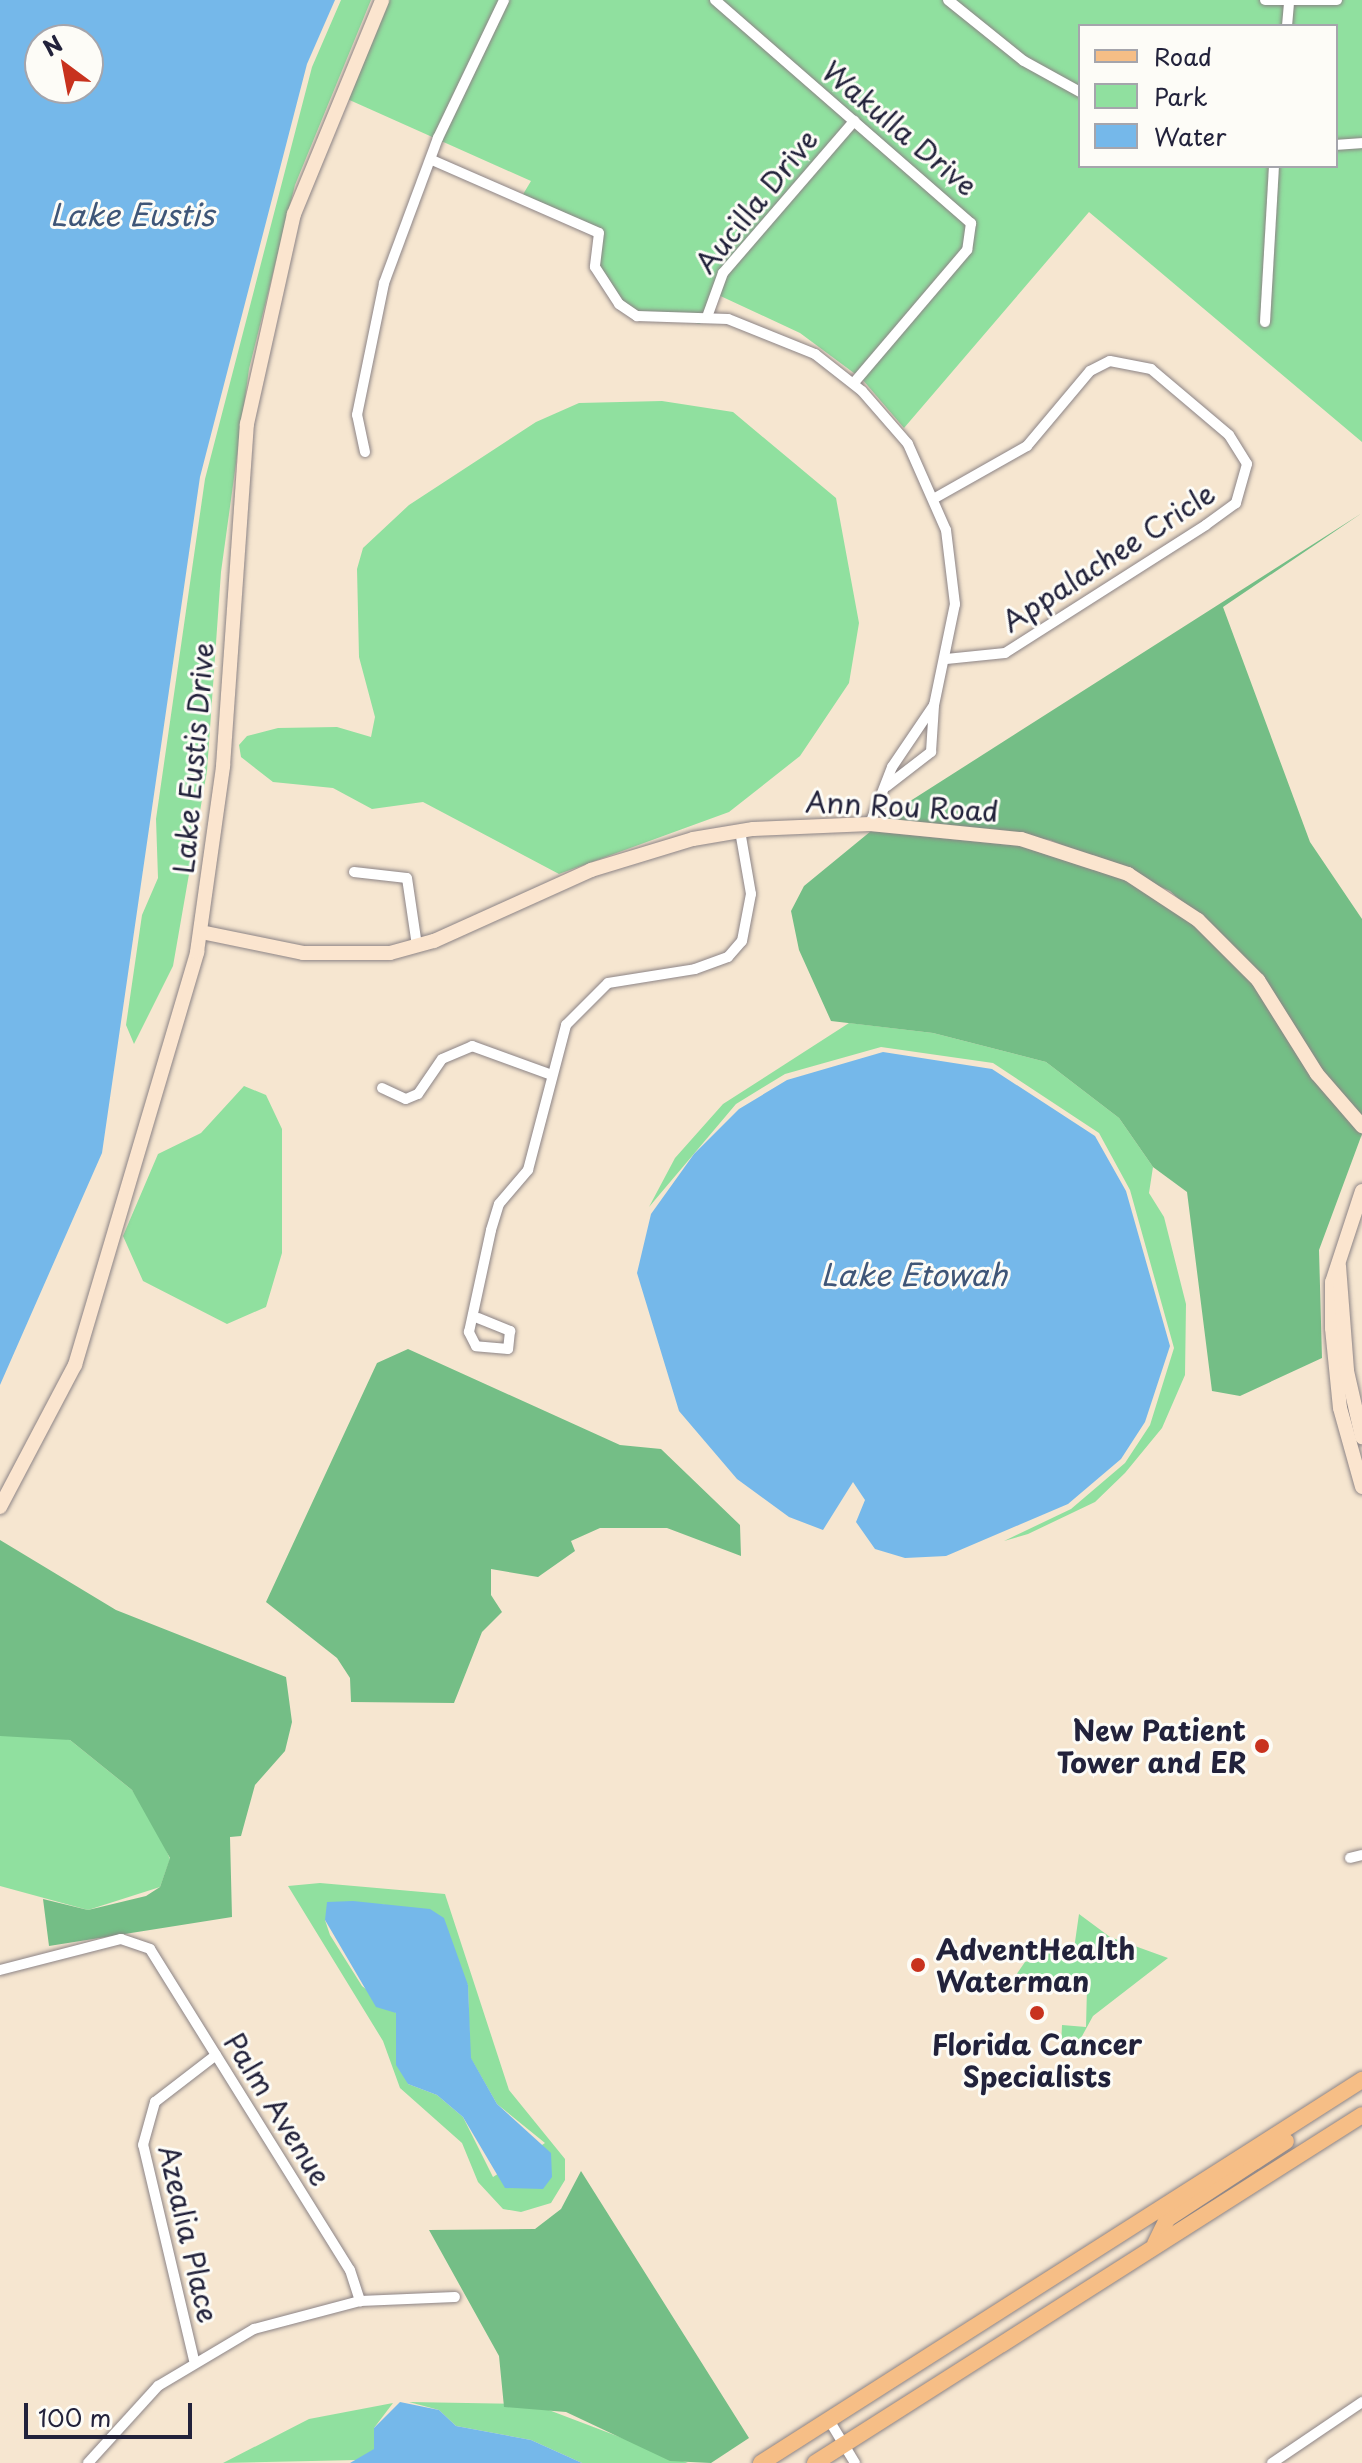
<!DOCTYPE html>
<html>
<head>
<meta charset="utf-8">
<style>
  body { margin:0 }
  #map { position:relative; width:1362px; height:2463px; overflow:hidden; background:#f6e6d0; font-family:"Playpen Sans",sans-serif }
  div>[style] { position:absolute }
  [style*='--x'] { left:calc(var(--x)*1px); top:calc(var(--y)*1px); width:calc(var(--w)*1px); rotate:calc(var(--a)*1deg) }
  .green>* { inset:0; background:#90e09f }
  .forest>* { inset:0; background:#74be86 }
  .water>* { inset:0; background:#75b8ea }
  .roads { filter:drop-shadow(0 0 2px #8c8486) drop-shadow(0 0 2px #8c8486) }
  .street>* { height:10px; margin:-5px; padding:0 5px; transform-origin:5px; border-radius:5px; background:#fff }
  .secondary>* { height:14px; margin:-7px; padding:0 7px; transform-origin:7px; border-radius:7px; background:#fbe5cf }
  .primary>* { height:16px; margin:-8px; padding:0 8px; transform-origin:8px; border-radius:8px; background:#f6be86 }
  .dots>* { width:22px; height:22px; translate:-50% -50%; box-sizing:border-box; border:4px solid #fdfcf7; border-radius:50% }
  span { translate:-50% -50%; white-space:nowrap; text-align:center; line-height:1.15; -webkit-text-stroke:6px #fdfcf7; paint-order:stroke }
  .street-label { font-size:28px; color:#22223b }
  .poi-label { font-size:28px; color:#22223b; font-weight:700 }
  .right { translate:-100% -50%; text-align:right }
  .left { translate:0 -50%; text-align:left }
  .water-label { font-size:30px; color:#3f5678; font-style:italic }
  .legend { position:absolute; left:1078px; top:24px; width:260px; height:144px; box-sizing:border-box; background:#fdfcf7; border:2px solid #a5a5ac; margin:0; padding:10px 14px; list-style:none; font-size:24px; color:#22223b }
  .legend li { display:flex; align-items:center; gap:16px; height:40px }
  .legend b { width:40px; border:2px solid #a5a5ac }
  .north { position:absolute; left:24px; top:24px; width:80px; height:80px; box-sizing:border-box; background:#fdfcf7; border:2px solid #a5a5ac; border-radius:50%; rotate:328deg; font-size:22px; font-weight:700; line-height:32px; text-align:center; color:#22223b }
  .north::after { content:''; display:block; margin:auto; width:28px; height:36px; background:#c8321e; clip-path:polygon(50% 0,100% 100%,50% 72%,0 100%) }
  .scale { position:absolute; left:24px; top:2403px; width:168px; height:36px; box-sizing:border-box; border:4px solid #22223b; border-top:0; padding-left:10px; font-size:24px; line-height:28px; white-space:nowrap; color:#22223b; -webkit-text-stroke:6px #fdfcf7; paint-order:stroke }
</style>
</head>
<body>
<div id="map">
  <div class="green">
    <div style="clip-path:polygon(341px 0,371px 0,295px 185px,249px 369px,221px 572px,207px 771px,173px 966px,134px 1044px,126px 1025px,142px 915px,158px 878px,156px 819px,205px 479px,312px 67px)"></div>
    <div style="clip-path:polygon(evenodd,389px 0,1362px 0,1362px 442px,1089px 212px,904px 428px,862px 379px,800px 333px,714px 293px,700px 324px,621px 309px,598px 281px,595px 232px,522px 196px,531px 181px,345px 98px,389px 0,1080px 26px,1336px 26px,1336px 166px,1080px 166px,1080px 26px)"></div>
    <div style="clip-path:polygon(662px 401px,733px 412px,836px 498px,859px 623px,849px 683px,800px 756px,729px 812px,559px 874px,423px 802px,372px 809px,333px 788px,273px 782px,241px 757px,239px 745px,247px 736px,278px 728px,337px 727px,371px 737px,375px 717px,359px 657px,357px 569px,363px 548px,409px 505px,536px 422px,579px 403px)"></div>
    <div style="clip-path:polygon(849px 1023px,933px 1033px,1046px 1062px,1119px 1118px,1153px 1167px,1149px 1193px,1164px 1217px,1186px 1304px,1185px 1375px,1162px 1428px,1125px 1473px,1095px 1502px,1028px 1534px,1004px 1541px,1071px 1509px,1125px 1463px,1150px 1425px,1174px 1348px,1130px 1190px,1099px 1133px,993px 1063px,881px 1047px,785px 1074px,736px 1104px,649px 1207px,675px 1158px,723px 1104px)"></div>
    <div style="clip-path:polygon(244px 1086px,266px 1095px,282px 1129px,282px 1253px,266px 1307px,227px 1324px,143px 1281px,123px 1236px,158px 1154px,201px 1133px)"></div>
    <div style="clip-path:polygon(49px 1734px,70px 1740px,132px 1790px,152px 1817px,170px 1859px,160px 1887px,88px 1910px,0 1886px,0 1736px)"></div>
    <div style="clip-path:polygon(evenodd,320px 1883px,445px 1894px,509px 2090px,565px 2159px,565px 2180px,551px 2203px,521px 2212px,503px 2209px,478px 2182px,462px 2143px,400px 2088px,383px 2041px,288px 1886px,320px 1883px,380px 1904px,402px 1908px,468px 1985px,470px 2057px,497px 2104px,545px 2143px,493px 2177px,463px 2117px,437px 2095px,408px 2084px,396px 2013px,362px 1986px,330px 1935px,325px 1920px,380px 1904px)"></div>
    <div style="clip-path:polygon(1079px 1914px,1110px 1937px,1168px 1958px,1093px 2016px,1081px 2038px,1061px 2046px,1062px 2025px,1086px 2027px,1087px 1987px,1014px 1978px,1025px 1962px,1043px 1957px,1053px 1937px,1073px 1956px)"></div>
    <div style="clip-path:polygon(409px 2402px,533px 2404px,688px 2463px,582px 2463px,531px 2440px,456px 2426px,439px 2410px)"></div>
    <div style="clip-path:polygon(393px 2403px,374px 2428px,375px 2449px,358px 2460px,223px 2463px,309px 2419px)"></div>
  </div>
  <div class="forest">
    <div style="clip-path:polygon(1362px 513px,1223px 607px,1310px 842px,1362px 919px,1362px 1117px,1322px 1071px,1263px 976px,1170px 891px,1050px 840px,882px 819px)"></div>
    <div style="clip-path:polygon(871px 831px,1020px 846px,1126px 880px,1195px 925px,1254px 984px,1313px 1077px,1362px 1134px,1319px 1250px,1322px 1358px,1240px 1396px,1212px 1391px,1187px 1192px,1153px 1167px,1119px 1118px,1046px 1062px,933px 1033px,831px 1021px,799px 950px,791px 911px,804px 886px)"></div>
    <div style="clip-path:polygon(408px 1349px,620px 1445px,661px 1449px,740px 1525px,741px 1556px,667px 1528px,600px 1528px,571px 1541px,575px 1551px,538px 1577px,491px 1569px,491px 1595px,502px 1612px,482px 1632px,454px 1703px,351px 1702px,350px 1678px,337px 1658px,266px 1602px,377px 1363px)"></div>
    <div style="clip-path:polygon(0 1540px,116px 1610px,286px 1677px,292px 1722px,285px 1751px,255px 1785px,241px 1836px,230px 1837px,232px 1917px,49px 1946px,43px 1899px,88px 1910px,146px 1896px,160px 1887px,170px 1858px,132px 1790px,70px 1740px,0 1736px)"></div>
    <div style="clip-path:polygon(581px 2171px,749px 2438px,711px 2463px,670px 2461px,566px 2412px,504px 2407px,499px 2356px,429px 2230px,535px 2229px,561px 2209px)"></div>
  </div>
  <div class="water">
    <div style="clip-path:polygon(evenodd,0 0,335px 0,307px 64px,200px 477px,102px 1153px,0 1385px,0 0,88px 40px,88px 88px,40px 88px,40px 40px,88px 40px)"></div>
    <div style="clip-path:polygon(883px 1052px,992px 1069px,1095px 1136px,1126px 1191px,1170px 1346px,1145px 1422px,1121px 1459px,1068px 1504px,946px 1556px,905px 1558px,875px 1549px,856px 1522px,865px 1500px,853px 1482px,823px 1530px,789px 1517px,737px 1479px,679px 1411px,637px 1273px,651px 1214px,694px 1154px,739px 1109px,787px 1080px)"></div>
    <div style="clip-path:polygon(353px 1901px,430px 1909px,444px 1918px,468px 1985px,471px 2058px,497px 2104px,551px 2153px,552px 2177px,543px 2189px,505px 2188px,463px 2117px,437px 2095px,408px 2084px,396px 2065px,396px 2013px,376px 2007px,325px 1920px,327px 1902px)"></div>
    <div style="clip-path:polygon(400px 2402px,439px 2410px,456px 2426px,531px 2440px,582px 2463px,350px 2463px,374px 2449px,374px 2428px)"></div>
  </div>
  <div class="roads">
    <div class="street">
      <div style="--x:715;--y:0;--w:340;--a:41.1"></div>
      <div style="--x:971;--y:223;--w:27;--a:98"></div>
      <div style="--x:967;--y:250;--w:175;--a:130.4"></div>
      <div style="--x:948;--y:0;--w:97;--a:38.8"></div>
      <div style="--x:1024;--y:61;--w:64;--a:29"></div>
      <div style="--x:1265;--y:0;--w:72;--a:0"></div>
      <div style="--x:1287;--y:26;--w:21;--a:-85"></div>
      <div style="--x:1336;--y:145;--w:26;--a:-4"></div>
      <div style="--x:432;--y:160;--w:182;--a:23.6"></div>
      <div style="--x:599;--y:233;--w:34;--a:97"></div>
      <div style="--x:595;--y:267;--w:44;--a:57"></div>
      <div style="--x:619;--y:304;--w:22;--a:34"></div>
      <div style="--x:637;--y:316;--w:91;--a:1.9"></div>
      <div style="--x:728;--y:319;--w:94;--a:21.9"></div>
      <div style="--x:815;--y:354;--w:60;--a:38.2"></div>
      <div style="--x:862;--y:391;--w:70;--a:49"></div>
      <div style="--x:908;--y:444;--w:94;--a:66.2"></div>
      <div style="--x:946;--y:530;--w:75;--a:83.1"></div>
      <div style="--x:955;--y:604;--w:103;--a:101.7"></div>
      <div style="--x:934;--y:705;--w:75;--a:124.1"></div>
      <div style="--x:892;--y:767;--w:61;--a:111.1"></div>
      <div style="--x:707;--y:317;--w:47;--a:-70"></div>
      <div style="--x:723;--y:273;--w:201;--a:-49.2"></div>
      <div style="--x:1265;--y:322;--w:156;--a:-86.7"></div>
      <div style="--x:365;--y:452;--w:38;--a:-102"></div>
      <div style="--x:357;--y:415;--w:135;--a:-78.4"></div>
      <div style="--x:384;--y:283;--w:155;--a:-69.6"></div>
      <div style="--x:438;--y:138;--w:153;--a:-64.4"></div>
      <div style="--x:935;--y:498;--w:106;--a:-29.5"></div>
      <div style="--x:1027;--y:446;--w:98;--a:-50"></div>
      <div style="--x:1090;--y:371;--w:22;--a:-27"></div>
      <div style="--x:1110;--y:361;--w:42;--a:11"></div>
      <div style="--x:1151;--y:369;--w:102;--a:40.2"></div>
      <div style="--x:1229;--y:435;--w:34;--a:58"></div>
      <div style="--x:1247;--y:464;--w:41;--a:105.8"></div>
      <div style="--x:1236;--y:503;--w:37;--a:144"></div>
      <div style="--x:1206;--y:525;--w:238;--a:147.5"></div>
      <div style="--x:1005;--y:653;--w:59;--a:174.2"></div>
      <div style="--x:887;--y:786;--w:56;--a:-37.7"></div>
      <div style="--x:931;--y:752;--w:47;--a:-86.3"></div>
      <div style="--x:354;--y:872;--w:53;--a:6.5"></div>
      <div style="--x:407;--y:878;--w:69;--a:81.6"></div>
      <div style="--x:382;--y:1088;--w:26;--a:25"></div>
      <div style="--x:406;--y:1099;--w:13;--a:-23"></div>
      <div style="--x:418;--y:1094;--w:42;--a:-55.6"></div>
      <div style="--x:442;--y:1059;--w:33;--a:-23"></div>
      <div style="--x:472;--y:1046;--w:82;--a:20"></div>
      <div style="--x:478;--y:1318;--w:35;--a:22"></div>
      <div style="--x:510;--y:1331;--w:18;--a:96"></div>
      <div style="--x:508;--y:1349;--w:32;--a:-175"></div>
      <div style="--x:476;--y:1346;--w:16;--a:-117"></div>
      <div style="--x:469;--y:1332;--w:104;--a:-77.8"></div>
      <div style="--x:491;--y:1230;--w:27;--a:-73"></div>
      <div style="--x:499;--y:1204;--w:45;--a:-49.5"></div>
      <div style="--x:528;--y:1170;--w:150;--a:-75.3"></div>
      <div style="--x:566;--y:1025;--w:59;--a:-45"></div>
      <div style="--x:608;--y:983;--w:88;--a:-9.1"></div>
      <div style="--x:695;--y:969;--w:35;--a:-20"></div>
      <div style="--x:728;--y:957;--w:21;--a:-49"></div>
      <div style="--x:742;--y:941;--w:48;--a:-79.2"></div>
      <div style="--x:751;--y:894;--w:64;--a:-99.9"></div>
      <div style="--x:1350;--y:1858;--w:12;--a:-14"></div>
      <div style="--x:0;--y:1970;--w:125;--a:-14.4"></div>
      <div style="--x:121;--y:1939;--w:31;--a:19"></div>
      <div style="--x:150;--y:1949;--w:378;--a:58.1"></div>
      <div style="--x:350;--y:2270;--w:33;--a:72"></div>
      <div style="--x:194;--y:2360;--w:221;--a:-103.3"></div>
      <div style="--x:143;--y:2145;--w:45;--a:-74.4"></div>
      <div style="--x:155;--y:2102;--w:77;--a:-37.6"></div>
      <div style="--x:829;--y:2420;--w:50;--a:58.8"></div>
      <div style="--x:88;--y:2463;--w:104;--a:-47.7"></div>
      <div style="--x:158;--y:2386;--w:112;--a:-30.7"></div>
      <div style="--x:254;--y:2329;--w:110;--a:-14.8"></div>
      <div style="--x:360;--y:2301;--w:95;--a:-2.4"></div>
      <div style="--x:1272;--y:2463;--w:109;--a:-34.1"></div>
    </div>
    <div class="secondary">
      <div style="--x:201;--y:932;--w:104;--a:11.6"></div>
      <div style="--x:303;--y:953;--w:87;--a:0"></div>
      <div style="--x:390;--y:953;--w:46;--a:-15.3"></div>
      <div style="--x:434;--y:941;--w:172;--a:-24.3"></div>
      <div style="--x:591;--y:870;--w:107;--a:-16.9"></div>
      <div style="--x:693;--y:839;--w:61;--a:-9.5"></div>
      <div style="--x:753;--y:829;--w:117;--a:-2.4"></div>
      <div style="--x:870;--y:824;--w:152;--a:5.7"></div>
      <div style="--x:1021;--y:839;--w:113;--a:18.1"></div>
      <div style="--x:1128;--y:874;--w:84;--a:33.3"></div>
      <div style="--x:1198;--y:920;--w:85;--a:45"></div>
      <div style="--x:1258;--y:980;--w:111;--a:57.9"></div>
      <div style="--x:1317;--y:1074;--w:69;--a:49.1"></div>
      <div style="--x:1362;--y:1191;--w:96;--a:108.2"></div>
      <div style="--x:1332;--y:1282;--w:46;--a:90"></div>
      <div style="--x:1332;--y:1328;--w:80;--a:84.3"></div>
      <div style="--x:1340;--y:1408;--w:82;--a:74.4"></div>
      <div style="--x:1339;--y:1266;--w:105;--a:85.6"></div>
      <div style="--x:1347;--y:1371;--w:68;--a:77.2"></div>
      <div style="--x:0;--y:1507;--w:161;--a:-62.2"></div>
      <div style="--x:75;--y:1365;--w:431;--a:-73.5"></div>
      <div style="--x:197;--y:952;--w:188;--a:-82"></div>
      <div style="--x:223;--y:766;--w:343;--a:-86"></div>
      <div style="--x:247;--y:424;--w:215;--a:-77.4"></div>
      <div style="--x:294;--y:214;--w:231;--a:-67.6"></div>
    </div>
    <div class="primary">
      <div style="--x:1155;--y:2244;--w:28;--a:-64"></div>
      <div style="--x:1167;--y:2219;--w:142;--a:-33.2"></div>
      <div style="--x:761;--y:2463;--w:713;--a:-32.51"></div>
      <div style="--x:815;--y:2463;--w:648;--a:-32.46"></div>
    </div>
  </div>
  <div class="dots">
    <div style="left:1262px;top:1746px;background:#c8321e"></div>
    <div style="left:918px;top:1965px;background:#c8321e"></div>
    <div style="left:1037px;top:2013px;background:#c8321e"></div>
  </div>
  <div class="street-label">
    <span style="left:900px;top:128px;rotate:40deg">Wakulla Drive</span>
    <span style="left:756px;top:201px;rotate:-51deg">Aucilla Drive</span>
    <span style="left:1108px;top:557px;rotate:-33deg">Appalachee Cricle</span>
    <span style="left:193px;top:758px;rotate:-85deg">Lake Eustis Drive</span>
    <span style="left:902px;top:806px;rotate:3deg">Ann Rou Road</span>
    <span style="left:278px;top:2109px;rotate:58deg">Palm Avenue</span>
    <span style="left:189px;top:2234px;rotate:77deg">Azealia Place</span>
  </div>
  <div class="poi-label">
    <span class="right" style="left:1246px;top:1746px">New Patient<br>Tower and ER</span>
    <span class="left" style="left:936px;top:1965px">AdventHealth<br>Waterman</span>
    <span style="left:1037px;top:2060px">Florida Cancer<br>Specialists</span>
  </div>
  <div class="water-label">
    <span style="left:132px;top:214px">Lake Eustis</span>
    <span style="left:914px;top:1274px">Lake Etowah</span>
  </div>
  <ul class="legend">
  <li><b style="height:10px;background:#f6be86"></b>Road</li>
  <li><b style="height:22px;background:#90e09f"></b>Park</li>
  <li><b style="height:22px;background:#75b8ea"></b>Water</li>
  </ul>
  <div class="north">N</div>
  <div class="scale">100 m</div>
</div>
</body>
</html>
